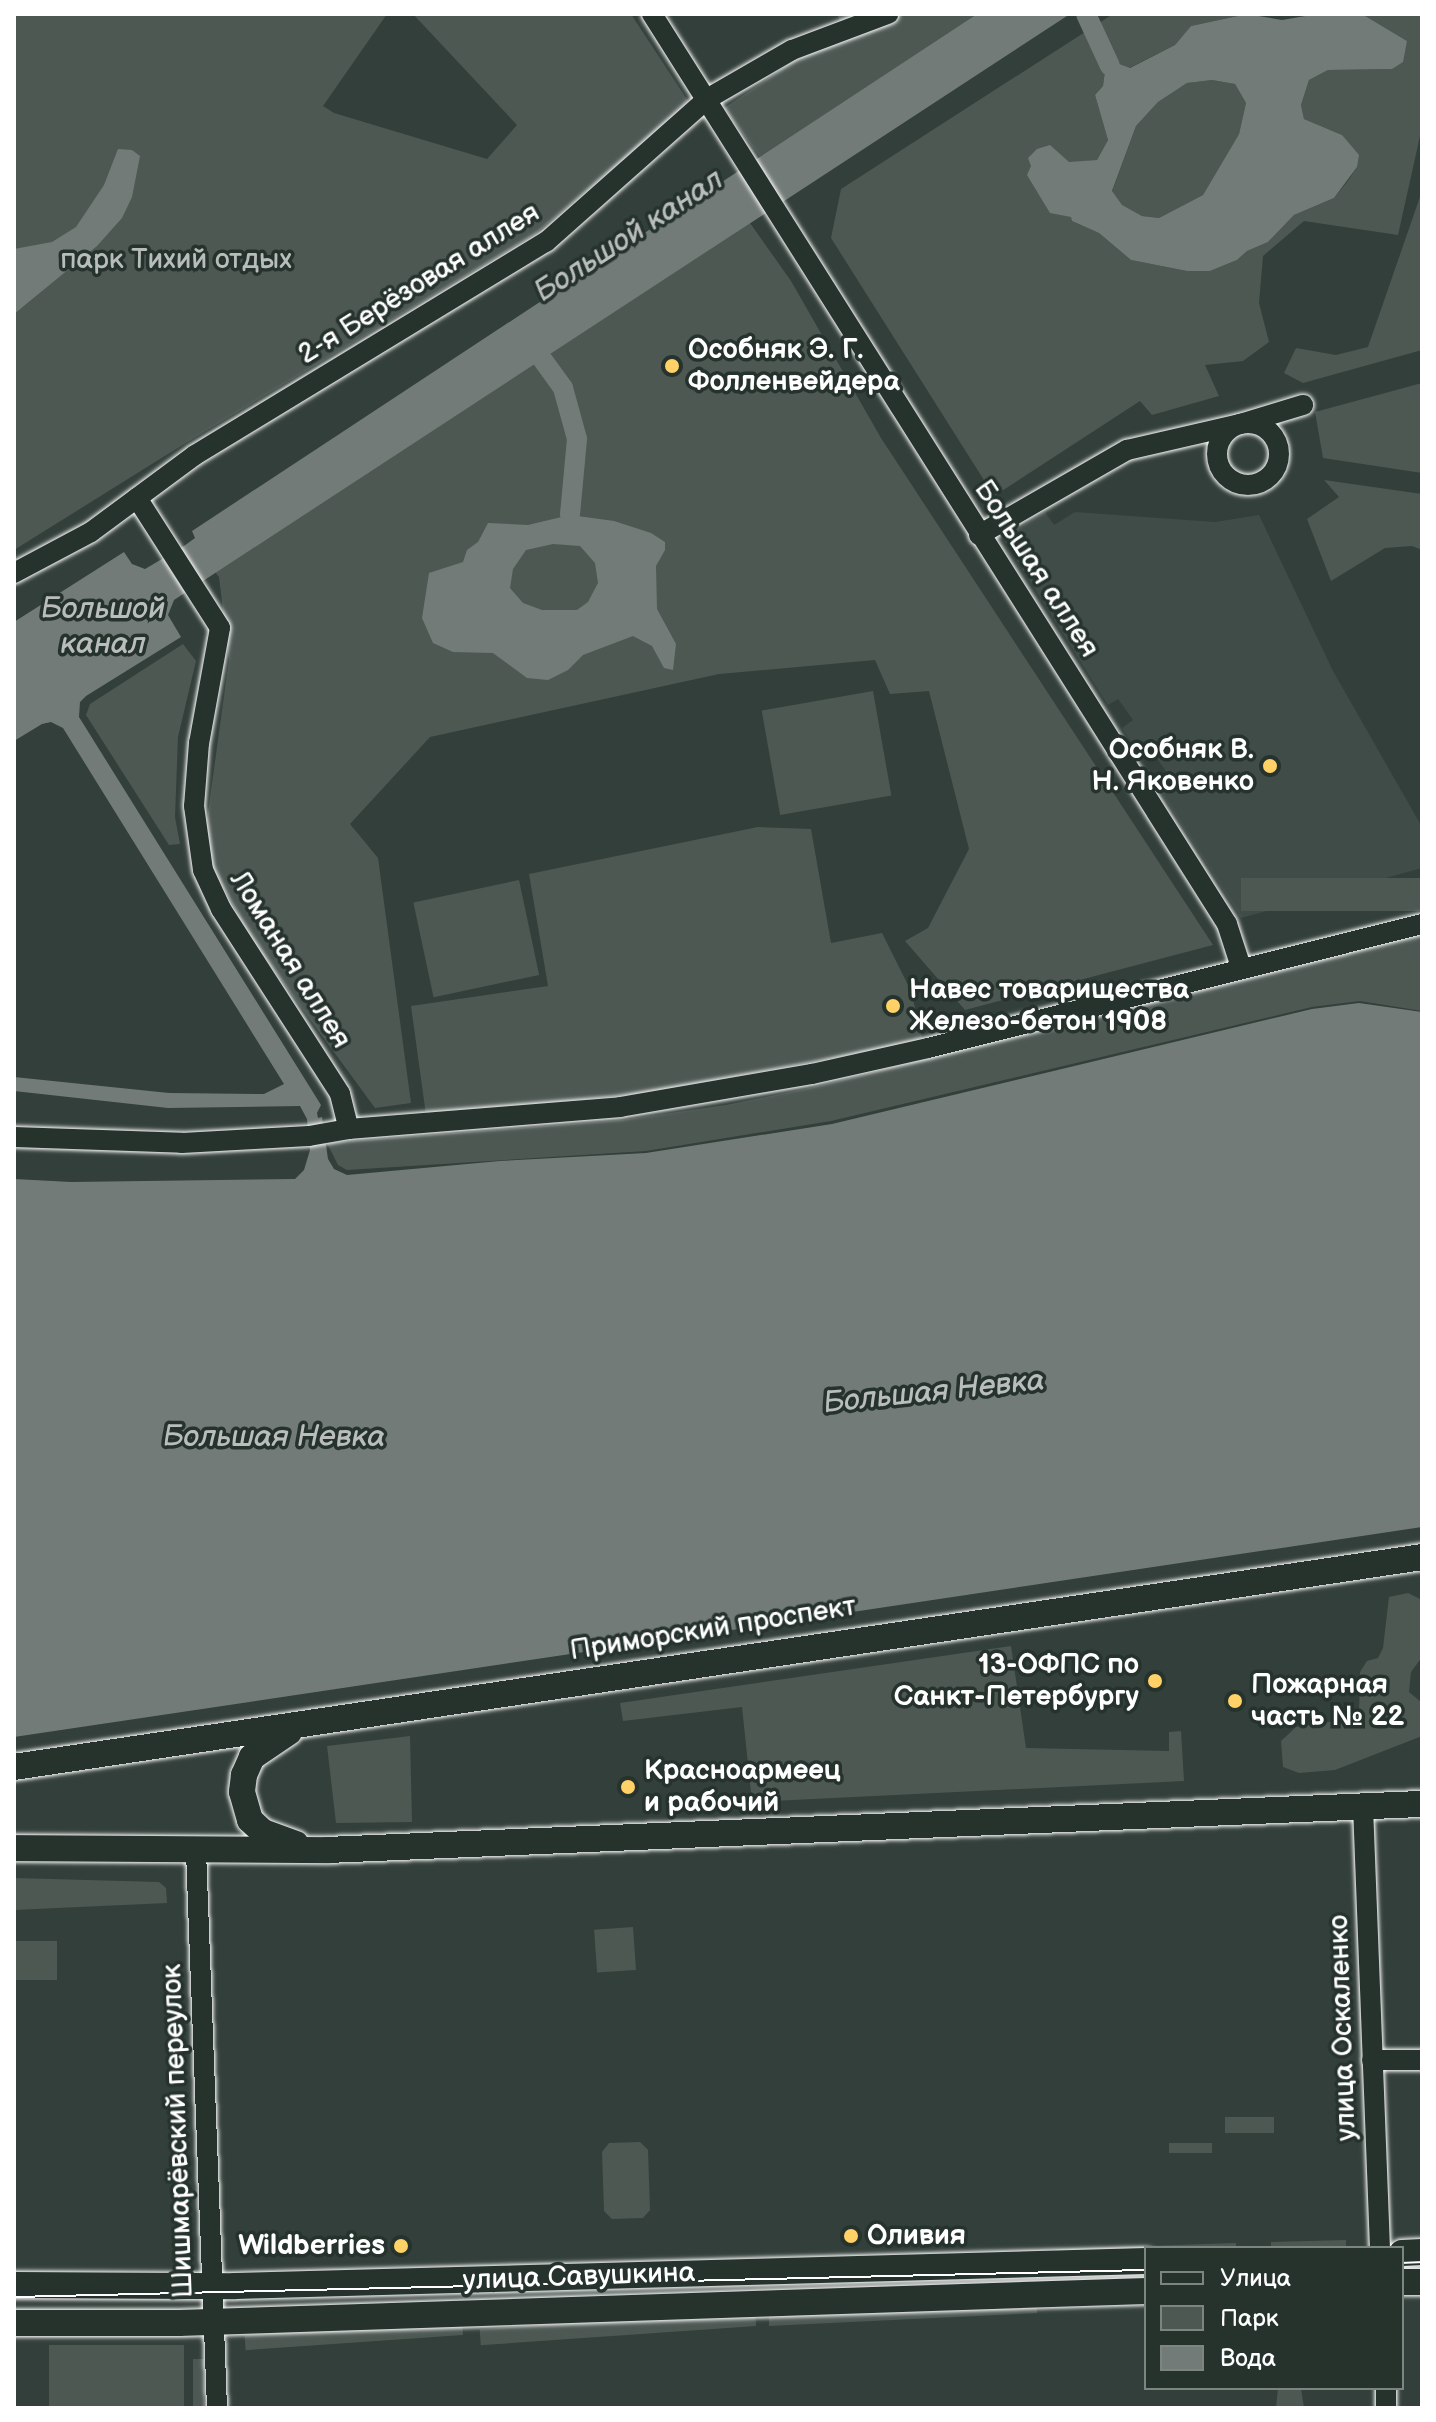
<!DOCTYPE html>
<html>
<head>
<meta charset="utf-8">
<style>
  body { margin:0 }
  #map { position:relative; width:1436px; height:2422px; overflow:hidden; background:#333f3a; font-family:"Balsamiq Sans",sans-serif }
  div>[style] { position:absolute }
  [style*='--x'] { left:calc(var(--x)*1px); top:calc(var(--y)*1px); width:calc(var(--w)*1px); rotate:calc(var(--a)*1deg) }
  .built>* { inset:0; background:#404c47 }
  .green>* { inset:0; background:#4d5853; transform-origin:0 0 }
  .water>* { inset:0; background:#737b78 }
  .canal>* { height:20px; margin:-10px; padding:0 10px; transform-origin:10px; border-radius:10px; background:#737b78 }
  .roads { filter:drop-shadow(0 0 2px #fff) drop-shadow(0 0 2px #fff) }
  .minor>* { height:20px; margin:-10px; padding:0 10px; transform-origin:10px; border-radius:10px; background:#26332d }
  .minor>.ring { margin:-10px; padding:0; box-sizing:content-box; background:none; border:20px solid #26332d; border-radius:50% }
  .major>* { height:26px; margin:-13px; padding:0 13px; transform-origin:13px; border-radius:13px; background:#26332d }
  .tram>* { height:2px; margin:-1px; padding:0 1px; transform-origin:1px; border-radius:1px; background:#fff }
  .dots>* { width:22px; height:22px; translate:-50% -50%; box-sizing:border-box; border:4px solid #26332d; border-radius:50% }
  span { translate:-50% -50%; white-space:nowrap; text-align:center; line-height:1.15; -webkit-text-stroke:7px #26332d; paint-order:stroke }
  .park-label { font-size:28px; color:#b8bcba }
  .street-label { font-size:28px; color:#fff }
  .poi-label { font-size:28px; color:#fff; font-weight:700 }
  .left { translate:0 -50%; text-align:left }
  .right { translate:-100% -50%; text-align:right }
  .water-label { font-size:30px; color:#b9bdbc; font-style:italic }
  .frame { position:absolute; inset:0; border:16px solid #fff; pointer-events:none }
  .legend { position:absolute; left:1144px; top:2246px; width:260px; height:144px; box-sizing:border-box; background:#26332d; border:2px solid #7d8581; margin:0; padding:10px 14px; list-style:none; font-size:24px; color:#fff }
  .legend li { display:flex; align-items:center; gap:16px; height:40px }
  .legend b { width:40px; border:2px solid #7d8581 }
</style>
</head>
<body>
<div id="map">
  <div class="built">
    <div style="clip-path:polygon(1045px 512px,1054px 525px,1075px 512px,1215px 522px,1259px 515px,1333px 671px,1422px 827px,1422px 868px,1241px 918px,1155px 783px,1167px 773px,1152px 751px,1142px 757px,1122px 728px,1133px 720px,1118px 699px,1108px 705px,1003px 538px)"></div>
  </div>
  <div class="green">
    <div style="clip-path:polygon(14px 14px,387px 14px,323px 106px,334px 113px,487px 159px,517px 125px,413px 14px,631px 14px,690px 104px,535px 234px,184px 444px,14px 550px)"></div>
    <div style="clip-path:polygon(837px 14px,977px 14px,760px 157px,724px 108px,794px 61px,856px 33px,843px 29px)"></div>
    <div style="clip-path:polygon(1113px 14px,1247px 14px,1191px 26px,1175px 45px,1129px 68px,1114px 62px,1105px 71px,1103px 86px,1095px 95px,1108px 140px,1097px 160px,1069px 163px,1072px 221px,1099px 233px,1131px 260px,1187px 271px,1210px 271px,1237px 260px,1247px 251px,1268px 242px,1294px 215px,1334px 198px,1347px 182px,1357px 167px,1342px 135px,1304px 119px,1301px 105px,1309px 80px,1328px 70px,1392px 69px,1407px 41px,1362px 14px,1422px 14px,1422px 127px,1398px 235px,1304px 221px,1263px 256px,1259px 303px,1269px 342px,1243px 361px,1205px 365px,1219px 396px,1152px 415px,1140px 401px,994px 496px,831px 238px,841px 189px)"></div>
    <div style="clip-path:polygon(1212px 80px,1235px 84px,1246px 103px,1239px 134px,1203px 195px,1159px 218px,1142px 216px,1121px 205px,1112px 192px,1136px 126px,1158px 102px,1187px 83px)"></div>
    <div style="clip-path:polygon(1422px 191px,1422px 350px,1303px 383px,1284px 373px,1296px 348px,1336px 355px,1368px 347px)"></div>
    <div style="clip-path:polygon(750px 223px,791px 281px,881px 438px,1213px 945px,965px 1010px,905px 941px,928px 928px,969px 849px,929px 691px,890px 694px,875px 660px,719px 674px,430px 737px,350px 824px,378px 858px,411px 1103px,375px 1108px,251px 939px,203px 849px,229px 660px,219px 577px,215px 572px)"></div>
    <div style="clip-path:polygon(1422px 383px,1422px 473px,1323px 458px,1315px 412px)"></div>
    <div style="clip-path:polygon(1324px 480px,1422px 494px,1422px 550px,1412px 546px,1385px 548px,1331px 581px,1307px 519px,1339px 497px)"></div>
    <div style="clip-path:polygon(183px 644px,196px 661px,178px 737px,175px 817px,180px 844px,169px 845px,86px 715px,90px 704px)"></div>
    <div style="left:873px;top:691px;width:106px;height:113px;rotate:80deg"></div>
    <div style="clip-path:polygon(758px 827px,811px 829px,831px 943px,882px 933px,911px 991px,923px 1041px,644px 1093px,426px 1115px,411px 1006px,548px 986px,529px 874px)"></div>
    <div style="left:1422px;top:878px;width:33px;height:181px;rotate:90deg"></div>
    <div style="left:519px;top:880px;width:97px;height:108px;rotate:78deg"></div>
    <div style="clip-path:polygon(1422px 934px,1422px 1011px,1360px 1001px,1312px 1007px,831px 1121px,646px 1151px,347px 1170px,338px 1165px,327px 1143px,622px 1120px,726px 1105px,814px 1087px)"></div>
    <div style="clip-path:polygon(1408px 1593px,1422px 1600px,1422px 1657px,1411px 1672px,1409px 1692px,1422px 1703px,1422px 1736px,1335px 1770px,1299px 1773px,1283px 1767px,1281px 1741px,1296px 1727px,1355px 1718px,1359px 1714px,1360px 1672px,1367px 1661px,1378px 1658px,1383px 1648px,1389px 1597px)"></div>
    <div style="clip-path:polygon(1011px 1646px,1026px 1748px,1169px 1751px,1169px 1732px,1181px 1731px,1184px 1781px,752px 1802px,742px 1707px,623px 1721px,620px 1703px)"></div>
    <div style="clip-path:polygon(410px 1736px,412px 1822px,336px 1823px,327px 1746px)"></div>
    <div style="clip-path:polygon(14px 1878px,159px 1882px,166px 1888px,167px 1903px,14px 1910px)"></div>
    <div style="left:633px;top:1927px;width:43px;height:39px;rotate:86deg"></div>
    <div style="left:57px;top:1941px;width:39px;height:43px;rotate:90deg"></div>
    <div style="left:1274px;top:2117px;width:16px;height:49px;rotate:90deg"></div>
    <div style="clip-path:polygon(640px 2142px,648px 2150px,650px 2210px,643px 2218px,612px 2219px,604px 2211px,602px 2152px,609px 2143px)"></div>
    <div style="left:1212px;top:2143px;width:10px;height:43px;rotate:90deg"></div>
    <div style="clip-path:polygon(1346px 2240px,1346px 2247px,1271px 2248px,1271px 2242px)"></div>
    <div style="clip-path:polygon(1236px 2243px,1236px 2248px,1146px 2248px,1146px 2253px,1057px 2256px,1056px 2249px)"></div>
    <div style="clip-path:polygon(1037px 2302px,1037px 2313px,769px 2326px,769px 2310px)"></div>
    <div style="left:755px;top:2310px;width:16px;height:276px;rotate:86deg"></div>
    <div style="left:462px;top:2320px;width:15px;height:218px;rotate:86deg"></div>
    <div style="left:49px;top:2345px;width:135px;height:63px"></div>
    <div style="left:193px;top:2359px;width:11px;height:49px"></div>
    <div style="clip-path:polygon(1278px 2388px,1301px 2388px,1304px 2408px,1276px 2408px)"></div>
  </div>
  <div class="water">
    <div style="clip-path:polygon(977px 14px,1070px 14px,174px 600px,168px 615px,181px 637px,86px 696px,80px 702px,79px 717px,321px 1105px,317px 1113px,318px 1118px,322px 1117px,328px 1159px,334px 1169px,347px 1175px,500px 1161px,646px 1153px,832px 1124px,1312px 1009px,1359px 1003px,1422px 1012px,1422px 1527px,14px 1737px,14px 1179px,71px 1182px,295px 1179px,304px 1170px,310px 1150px,307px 1119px,300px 1106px,168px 1108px,14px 1091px,14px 1077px,169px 1093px,264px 1094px,284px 1084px,63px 728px,51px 722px,42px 724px,14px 741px,14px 622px,124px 552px,132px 564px,145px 569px,184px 546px,195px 538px,192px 531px)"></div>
    <div style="clip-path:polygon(evenodd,1247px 14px,1282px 20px,1317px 14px,1362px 14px,1407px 41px,1403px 62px,1392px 69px,1328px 70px,1309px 80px,1301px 105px,1304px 119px,1342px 135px,1359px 155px,1357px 167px,1334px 198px,1294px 215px,1268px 242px,1247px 251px,1237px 260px,1210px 271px,1187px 271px,1131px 260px,1099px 233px,1072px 221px,1071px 217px,1050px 213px,1027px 175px,1031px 166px,1028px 158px,1037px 149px,1050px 145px,1069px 162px,1097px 160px,1108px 140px,1095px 95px,1103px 86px,1105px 71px,1114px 62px,1130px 68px,1175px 45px,1191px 26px,1247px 14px,1212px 80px,1235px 84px,1246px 103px,1239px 134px,1203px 195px,1159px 218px,1142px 216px,1122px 205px,1112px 191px,1136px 126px,1158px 102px,1187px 83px,1212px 80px)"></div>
    <div style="clip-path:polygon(118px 149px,132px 150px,140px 156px,132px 197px,122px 218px,97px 246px,14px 314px,14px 249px,52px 242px,76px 227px,104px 185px)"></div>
    <div style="clip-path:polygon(evenodd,570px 515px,614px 521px,651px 533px,665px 542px,665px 550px,656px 566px,657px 609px,676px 644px,673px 670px,664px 668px,652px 646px,633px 636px,583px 655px,568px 670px,548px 680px,527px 678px,493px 653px,453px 652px,433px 643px,422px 618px,429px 573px,463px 562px,467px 550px,478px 542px,488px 523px,528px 525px,570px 515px,553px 544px,580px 546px,595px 563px,598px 583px,588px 602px,577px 610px,542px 610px,523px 603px,510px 588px,513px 569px,526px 550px,553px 544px)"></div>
  </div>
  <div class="canal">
    <div style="--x:1086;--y:14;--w:57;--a:65.2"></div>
    <div style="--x:529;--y:341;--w:58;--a:54.1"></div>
    <div style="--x:563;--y:388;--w:53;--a:74.6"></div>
    <div style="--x:577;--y:439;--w:76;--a:95.3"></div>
  </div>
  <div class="roads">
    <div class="minor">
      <div style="--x:652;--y:14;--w:1076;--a:57.71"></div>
      <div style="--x:1227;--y:924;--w:45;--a:72"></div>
      <div class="ring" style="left:1217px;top:423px;width:42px;height:42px"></div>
      <div style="--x:137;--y:498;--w:154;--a:57.4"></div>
      <div style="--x:220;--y:628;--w:117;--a:100.3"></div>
      <div style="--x:199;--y:743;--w:63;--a:94.5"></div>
      <div style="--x:194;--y:806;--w:65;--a:82"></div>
      <div style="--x:203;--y:870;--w:43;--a:65.2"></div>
      <div style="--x:221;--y:909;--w:220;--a:57.2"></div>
      <div style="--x:340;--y:1094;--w:36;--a:76"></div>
      <div style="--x:979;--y:535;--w:171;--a:-29.9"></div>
      <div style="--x:1127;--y:450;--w:116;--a:-13"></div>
      <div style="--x:1240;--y:424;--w:66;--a:-16.8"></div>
      <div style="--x:14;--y:573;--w:87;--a:-28"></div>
      <div style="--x:91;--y:532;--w:129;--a:-36.5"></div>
      <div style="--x:195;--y:455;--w:411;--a:-31.3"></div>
      <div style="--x:546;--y:242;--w:215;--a:-41.6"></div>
      <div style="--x:707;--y:99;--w:98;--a:-30"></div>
      <div style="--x:792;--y:50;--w:103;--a:-20.6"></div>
      <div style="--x:14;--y:1137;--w:168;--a:2"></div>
      <div style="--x:182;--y:1143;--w:127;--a:-3.2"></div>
      <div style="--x:309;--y:1136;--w:41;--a:-9.9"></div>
      <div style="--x:349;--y:1129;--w:272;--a:-4.6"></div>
      <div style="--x:620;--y:1107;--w:195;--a:-9.8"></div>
      <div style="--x:812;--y:1074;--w:119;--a:-12.6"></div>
      <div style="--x:928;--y:1048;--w:509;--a:-14.09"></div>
      <div style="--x:1363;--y:1806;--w:442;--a:87.8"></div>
      <div style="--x:196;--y:1851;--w:557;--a:87.84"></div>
      <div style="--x:1372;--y:2060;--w:50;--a:0"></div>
      <div style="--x:1386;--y:2388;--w:20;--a:90"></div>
    </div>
    <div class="major">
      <div style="--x:289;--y:1732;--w:45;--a:146"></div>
      <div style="--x:252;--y:1757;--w:20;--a:114"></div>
      <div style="--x:244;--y:1775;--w:17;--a:97"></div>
      <div style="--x:242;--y:1792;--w:29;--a:74"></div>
      <div style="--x:250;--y:1820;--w:18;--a:43"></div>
      <div style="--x:263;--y:1832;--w:35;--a:20"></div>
      <div style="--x:14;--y:1767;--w:1424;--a:-8.48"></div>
      <div style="--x:14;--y:1848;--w:313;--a:0.4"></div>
      <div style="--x:327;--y:1850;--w:1096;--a:-2.41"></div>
      <div style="--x:1402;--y:2253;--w:20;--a:-3"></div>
      <div style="--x:1402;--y:2282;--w:20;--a:0"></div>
      <div style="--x:14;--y:2285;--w:221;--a:0.3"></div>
      <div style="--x:235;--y:2286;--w:911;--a:-1.57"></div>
      <div style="--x:14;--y:2323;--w:165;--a:0"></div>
      <div style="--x:179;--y:2323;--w:968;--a:-1.9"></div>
    </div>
  </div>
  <div class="tram">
    <div style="--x:1402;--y:2263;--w:20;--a:-3"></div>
    <div style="--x:14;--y:2297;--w:1132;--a:-1.37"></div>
  </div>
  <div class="dots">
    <div style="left:672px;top:366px;background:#ffd166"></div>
    <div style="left:1270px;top:766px;background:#ffd166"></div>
    <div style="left:893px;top:1006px;background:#ffd166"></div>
    <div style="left:1155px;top:1681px;background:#ffd166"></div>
    <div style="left:1235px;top:1701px;background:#ffd166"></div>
    <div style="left:628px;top:1787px;background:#ffd166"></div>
    <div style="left:851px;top:2236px;background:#ffd166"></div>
    <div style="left:401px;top:2246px;background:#ffd166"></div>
  </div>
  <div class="park-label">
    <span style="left:176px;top:260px">парк Тихий отдых</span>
  </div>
  <div class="street-label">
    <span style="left:419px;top:284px;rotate:-32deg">2-я Берёзовая аллея</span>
    <span style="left:1036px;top:569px;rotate:57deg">Большая аллея</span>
    <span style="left:290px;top:960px;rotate:58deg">Ломаная аллея</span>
    <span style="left:713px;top:1629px;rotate:-9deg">Приморский проспект</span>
    <span style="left:1343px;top:2028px;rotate:-92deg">улица Оскаленко</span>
    <span style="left:178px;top:2131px;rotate:-92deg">Шишмарёвский переулок</span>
    <span style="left:579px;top:2277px;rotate:-2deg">улица Савушкина</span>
  </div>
  <div class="poi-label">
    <span class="left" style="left:688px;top:366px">Особняк Э. Г.<br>Фолленвейдера</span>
    <span class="right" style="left:1254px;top:766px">Особняк В.<br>Н. Яковенко</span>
    <span class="left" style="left:909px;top:1006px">Навес товарищества<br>Железо-бетон 1908</span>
    <span class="right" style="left:1139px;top:1681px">13-ОФПС по<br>Санкт-Петербургу</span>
    <span class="left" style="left:1251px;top:1701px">Пожарная<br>часть № 22</span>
    <span class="left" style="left:644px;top:1787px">Красноармеец<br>и рабочий</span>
    <span class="left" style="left:867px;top:2236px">Оливия</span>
    <span class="right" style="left:385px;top:2246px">Wildberries</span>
  </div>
  <div class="water-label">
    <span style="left:629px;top:236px;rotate:-33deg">Большой канал</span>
    <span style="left:103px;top:626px">Большой<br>канал</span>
    <span style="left:934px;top:1392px;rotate:-6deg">Большая Невка</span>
    <span style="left:274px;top:1437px">Большая Невка</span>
  </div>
  <div class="frame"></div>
  <ul class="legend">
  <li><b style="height:10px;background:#26332d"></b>Улица</li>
  <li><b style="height:22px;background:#4d5853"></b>Парк</li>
  <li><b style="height:22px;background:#737b78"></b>Вода</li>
  </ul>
</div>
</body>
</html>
